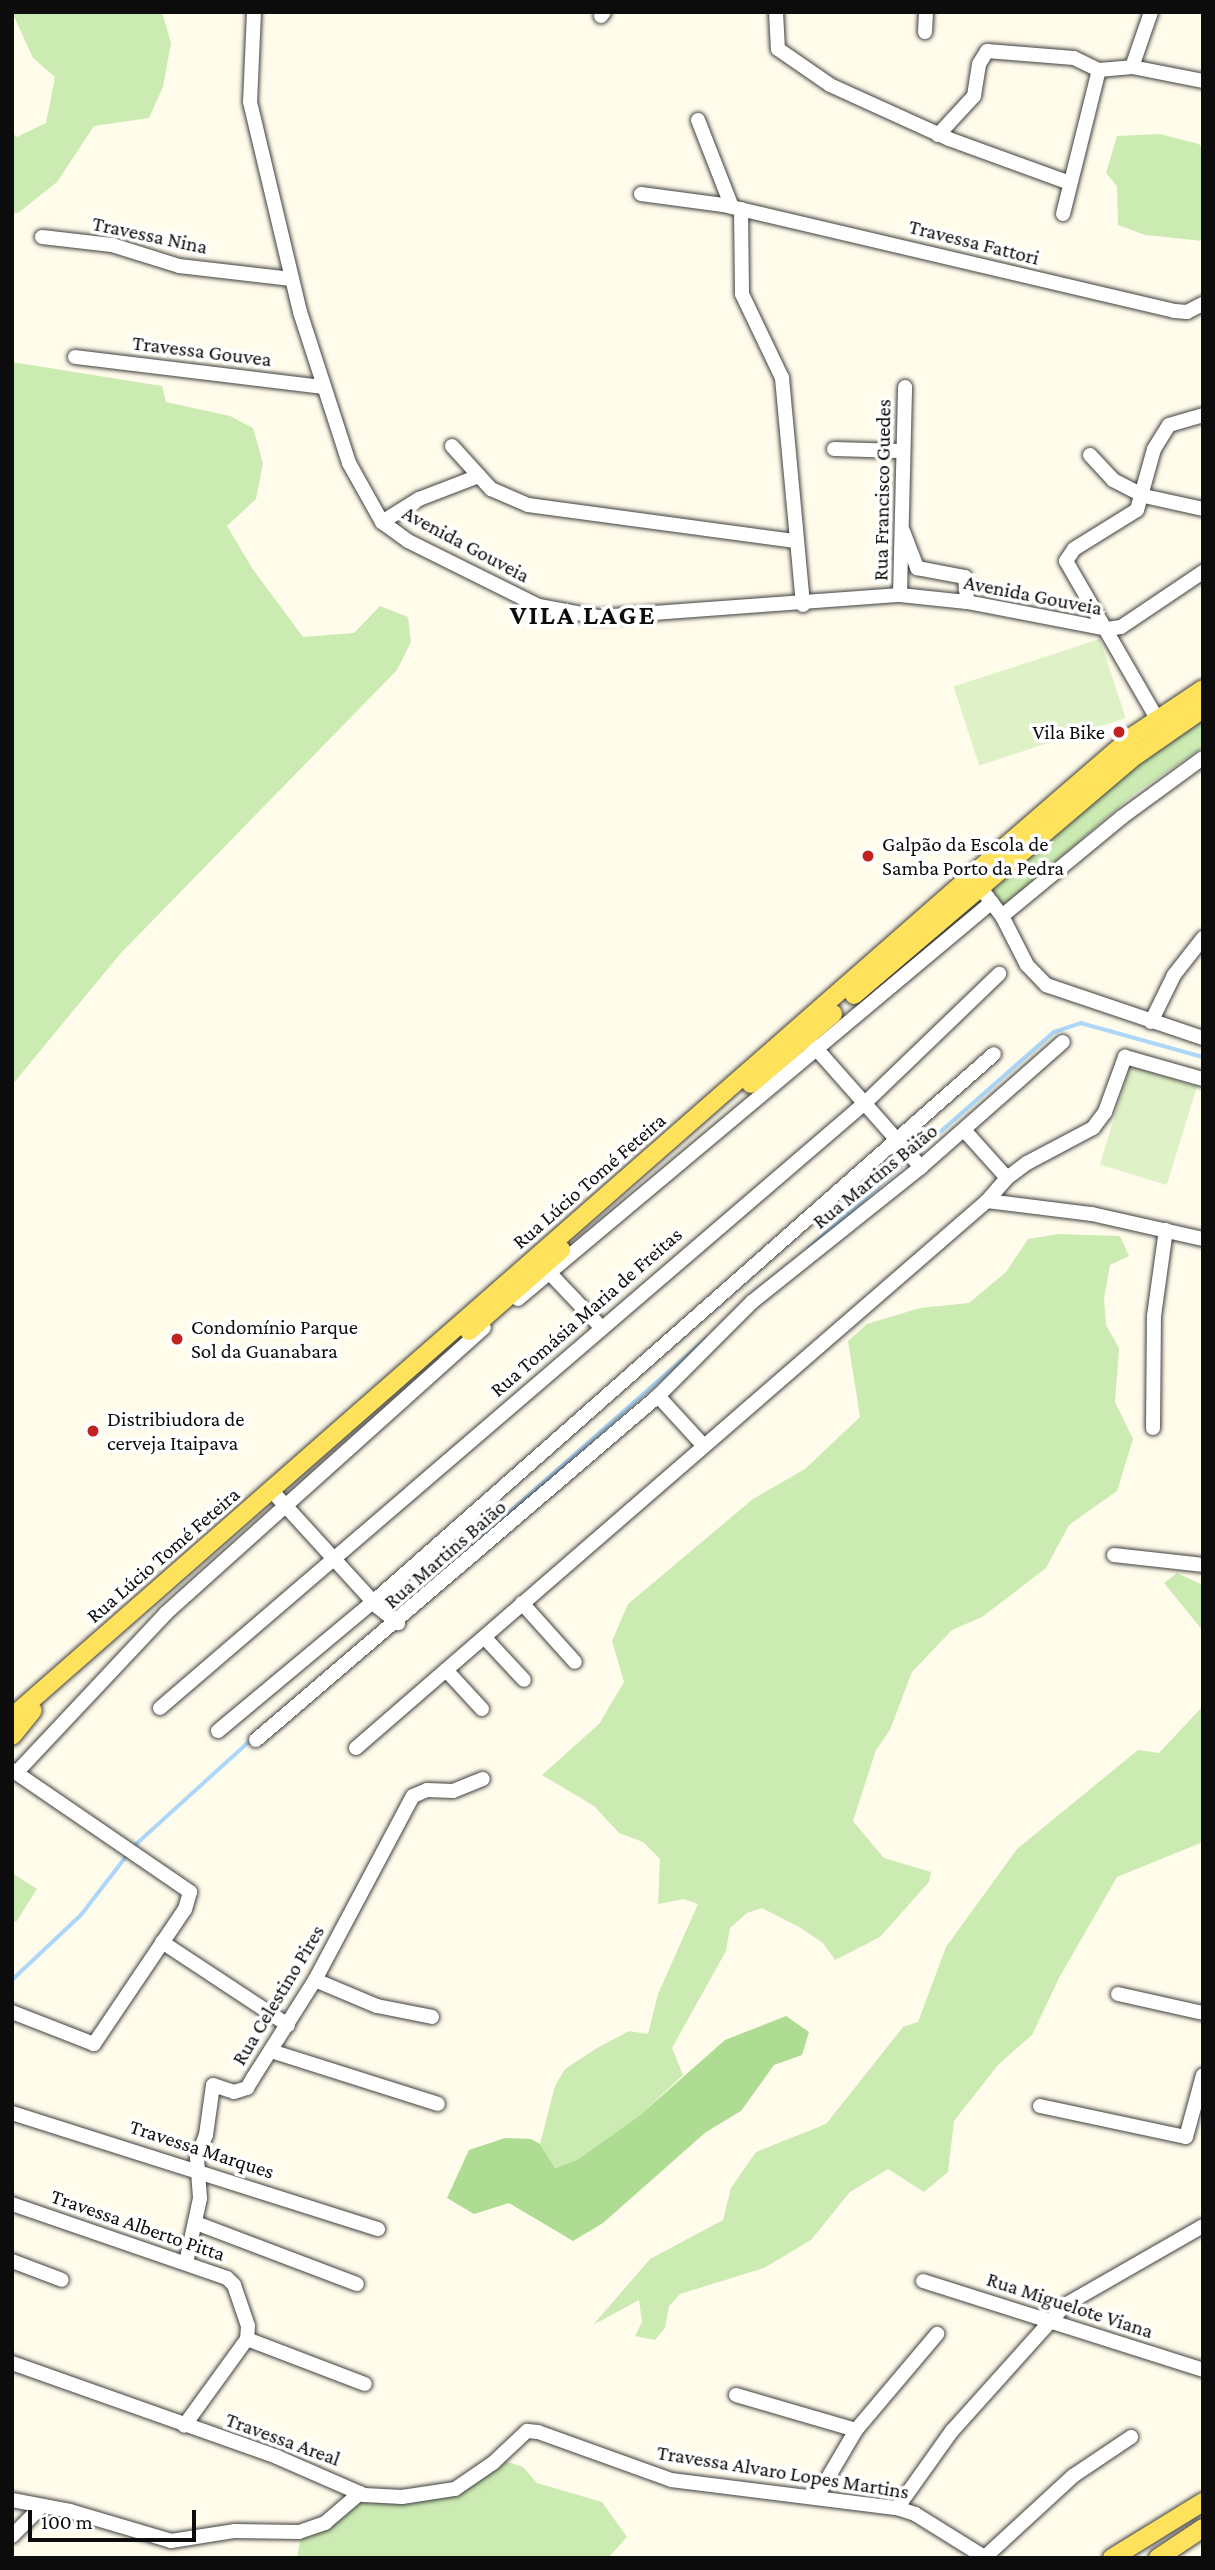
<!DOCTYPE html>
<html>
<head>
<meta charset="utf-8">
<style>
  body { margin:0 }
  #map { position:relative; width:1215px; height:2570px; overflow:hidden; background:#fffceb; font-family:"Crimson Pro",serif }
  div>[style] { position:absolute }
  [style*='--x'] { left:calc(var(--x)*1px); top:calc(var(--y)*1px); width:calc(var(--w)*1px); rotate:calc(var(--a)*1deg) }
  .green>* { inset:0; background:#ccebb3 }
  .forest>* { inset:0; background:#aedc92 }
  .pitch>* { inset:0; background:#dff1c6; transform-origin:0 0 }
  .stream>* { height:3.5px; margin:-1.75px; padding:0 1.75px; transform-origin:1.75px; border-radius:1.75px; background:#add7f8 }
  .roads { filter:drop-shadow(0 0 2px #3f3f3f) drop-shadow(0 0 2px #3f3f3f) }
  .minor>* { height:14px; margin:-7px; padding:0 7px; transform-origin:7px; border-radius:7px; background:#fff }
  .major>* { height:18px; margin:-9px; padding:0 9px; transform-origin:9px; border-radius:9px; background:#fee25c }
  .dots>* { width:19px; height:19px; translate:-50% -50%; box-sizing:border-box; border:4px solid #fff; border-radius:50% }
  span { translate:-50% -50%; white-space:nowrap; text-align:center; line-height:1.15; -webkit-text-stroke:7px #fff; paint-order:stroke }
  .street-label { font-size:21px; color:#0c0c0c }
  .poi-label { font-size:21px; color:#0c0c0c }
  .right { translate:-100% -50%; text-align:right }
  .left { translate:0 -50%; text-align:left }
  .district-label { font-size:28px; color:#0c0c0c; font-weight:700; letter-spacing:2px }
  .frame { position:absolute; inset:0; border:14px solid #0c0c0c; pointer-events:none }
  .scale { position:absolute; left:28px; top:2510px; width:168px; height:32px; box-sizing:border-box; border:4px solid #0c0c0c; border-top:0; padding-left:9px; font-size:21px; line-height:24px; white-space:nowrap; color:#0c0c0c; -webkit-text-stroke:5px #fff; paint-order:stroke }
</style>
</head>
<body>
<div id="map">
  <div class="green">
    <div style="clip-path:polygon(12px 12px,162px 12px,171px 43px,163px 87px,149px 118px,94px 126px,57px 182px,18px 213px,12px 213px,12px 133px,17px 137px,46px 123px,55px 77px,33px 58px)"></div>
    <div style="clip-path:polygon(1160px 134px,1199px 144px,1203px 151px,1203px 241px,1145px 235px,1118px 225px,1117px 186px,1106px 173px,1117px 136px)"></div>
    <div style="clip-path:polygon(12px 362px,162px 386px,166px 402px,230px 416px,253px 428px,263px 463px,256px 499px,227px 526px,252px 568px,303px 637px,354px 633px,380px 606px,408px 617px,411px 642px,397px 670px,120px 954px,12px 1085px)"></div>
    <div style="clip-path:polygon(1203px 717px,1203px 747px,1134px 794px,1005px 905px,1000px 904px,988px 888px,1122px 773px)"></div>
    <div style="clip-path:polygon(1059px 1234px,1120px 1236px,1129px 1256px,1110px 1265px,1104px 1298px,1106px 1325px,1119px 1348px,1115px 1402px,1133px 1439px,1117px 1491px,1069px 1525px,1046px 1568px,982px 1617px,952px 1630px,912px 1672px,890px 1730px,876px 1750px,853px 1821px,884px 1858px,931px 1872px,929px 1882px,880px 1937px,835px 1960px,823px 1943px,799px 1927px,762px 1908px,747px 1913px,730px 1928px,726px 1951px,672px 2048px,683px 2075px,639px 2116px,577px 2160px,555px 2168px,540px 2144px,555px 2086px,565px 2069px,597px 2048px,629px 2031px,648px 2034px,658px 1994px,698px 1904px,684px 1899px,658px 1904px,660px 1859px,643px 1842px,619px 1833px,594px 1806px,542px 1775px,599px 1724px,624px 1682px,612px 1641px,628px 1604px,753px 1499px,805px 1469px,860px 1417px,848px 1341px,867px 1324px,920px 1308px,969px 1303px,1006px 1272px,1028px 1239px)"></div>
    <div style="clip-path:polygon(1177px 1573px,1203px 1585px,1203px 1631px,1164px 1583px)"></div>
    <div style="clip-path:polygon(1203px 1706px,1203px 1842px,1117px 1877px,1059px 1978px,1032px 2035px,998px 2065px,954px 2121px,948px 2172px,924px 2192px,888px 2169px,850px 2192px,811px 2240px,764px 2268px,680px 2294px,669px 2306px,665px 2328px,655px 2340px,635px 2336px,642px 2322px,639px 2300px,593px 2325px,650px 2259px,723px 2220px,731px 2188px,756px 2152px,826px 2124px,903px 2027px,918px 2022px,946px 1947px,1017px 1849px,1138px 1750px,1159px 1753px)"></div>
    <div style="clip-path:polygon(12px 1873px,37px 1889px,16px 1922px,12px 1920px)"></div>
    <div style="clip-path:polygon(505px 2461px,523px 2467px,537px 2483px,602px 2502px,627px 2537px,608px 2558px,297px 2558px,301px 2536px,364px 2495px,411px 2503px)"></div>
  </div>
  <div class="forest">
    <div style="clip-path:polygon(786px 2016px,809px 2032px,802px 2055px,774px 2065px,741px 2111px,706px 2132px,603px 2223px,573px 2241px,509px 2203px,474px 2214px,447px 2198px,469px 2150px,505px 2138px,531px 2139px,540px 2144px,555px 2168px,577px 2160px,639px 2116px,725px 2040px)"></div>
  </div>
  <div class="pitch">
    <div style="left:1100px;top:639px;width:83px;height:154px;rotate:72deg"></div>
    <div style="left:1130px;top:1066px;width:70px;height:103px;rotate:17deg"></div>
  </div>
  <div class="stream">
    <div style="--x:914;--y:1155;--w:186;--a:-41.3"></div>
    <div style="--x:1054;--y:1032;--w:28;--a:-18"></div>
    <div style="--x:1081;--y:1023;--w:127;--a:15.6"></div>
    <div style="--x:809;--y:1248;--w:132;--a:-41.6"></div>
    <div style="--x:428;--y:1584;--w:371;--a:-41.4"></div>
    <div style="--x:133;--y:1847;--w:161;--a:-42.2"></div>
    <div style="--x:12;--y:1980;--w:95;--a:-43.3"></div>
    <div style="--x:81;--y:1915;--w:78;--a:-52.3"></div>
  </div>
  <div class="roads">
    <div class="minor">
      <div style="--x:254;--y:12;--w:90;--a:92.5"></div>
      <div style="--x:250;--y:102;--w:216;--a:76.6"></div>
      <div style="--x:300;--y:312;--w:159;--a:72"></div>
      <div style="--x:349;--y:463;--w:68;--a:60.8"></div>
      <div style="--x:382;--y:522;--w:32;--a:36"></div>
      <div style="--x:408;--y:541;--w:146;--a:26.4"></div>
      <div style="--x:539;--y:606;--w:61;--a:10.4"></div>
      <div style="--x:599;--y:617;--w:302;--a:-4.2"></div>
      <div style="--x:900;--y:595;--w:67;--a:6"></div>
      <div style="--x:967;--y:602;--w:143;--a:10.9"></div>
      <div style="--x:1107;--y:629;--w:14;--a:-8"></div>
      <div style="--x:1121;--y:627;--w:99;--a:-33.9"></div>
      <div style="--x:776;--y:12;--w:37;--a:87"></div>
      <div style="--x:778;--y:49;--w:63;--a:34.7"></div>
      <div style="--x:830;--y:85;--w:131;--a:24.4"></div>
      <div style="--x:949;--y:139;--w:129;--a:20"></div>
      <div style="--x:601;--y:16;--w:5;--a:-53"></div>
      <div style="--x:925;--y:32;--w:20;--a:-87"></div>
      <div style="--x:1132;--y:67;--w:58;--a:-70.9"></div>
      <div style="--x:698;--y:120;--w:93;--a:68.7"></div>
      <div style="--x:938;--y:135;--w:53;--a:-47.3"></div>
      <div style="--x:974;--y:96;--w:32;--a:-81"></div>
      <div style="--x:979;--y:64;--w:15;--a:-58"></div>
      <div style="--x:987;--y:51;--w:87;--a:4.6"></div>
      <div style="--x:1074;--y:58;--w:28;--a:26"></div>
      <div style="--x:641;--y:194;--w:83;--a:7.6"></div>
      <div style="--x:723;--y:205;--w:464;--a:13.2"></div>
      <div style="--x:1175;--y:311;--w:12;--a:5"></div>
      <div style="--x:1187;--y:312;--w:18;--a:-27"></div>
      <div style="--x:741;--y:209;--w:85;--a:89.3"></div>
      <div style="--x:742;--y:294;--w:93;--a:64.5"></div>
      <div style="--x:782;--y:378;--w:228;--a:84.7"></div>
      <div style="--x:1063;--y:214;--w:148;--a:-76"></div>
      <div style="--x:1099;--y:70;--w:33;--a:-5"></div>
      <div style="--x:1132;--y:67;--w:72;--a:11.2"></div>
      <div style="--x:42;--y:237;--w:70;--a:6.5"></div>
      <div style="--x:112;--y:245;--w:70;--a:17.4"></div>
      <div style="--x:179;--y:266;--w:113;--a:6.6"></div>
      <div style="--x:75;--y:357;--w:250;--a:6.9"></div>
      <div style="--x:452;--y:446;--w:58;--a:47.8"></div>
      <div style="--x:491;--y:489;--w:40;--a:23.4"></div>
      <div style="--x:528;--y:505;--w:270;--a:7.7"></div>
      <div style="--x:834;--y:449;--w:67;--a:1.7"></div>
      <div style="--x:1090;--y:455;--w:34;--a:47"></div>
      <div style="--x:1113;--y:480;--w:35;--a:27"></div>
      <div style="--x:1144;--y:496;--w:60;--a:12.4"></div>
      <div style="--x:382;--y:522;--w:44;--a:-31.9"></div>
      <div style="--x:419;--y:499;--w:64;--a:-21"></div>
      <div style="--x:903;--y:531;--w:40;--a:69"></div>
      <div style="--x:917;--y:568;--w:49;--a:10.6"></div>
      <div style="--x:965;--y:577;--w:25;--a:85"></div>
      <div style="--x:900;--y:595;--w:208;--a:-88.6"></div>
      <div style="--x:1163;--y:729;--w:194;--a:-120"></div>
      <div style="--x:1066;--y:561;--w:14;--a:-56"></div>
      <div style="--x:1074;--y:549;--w:74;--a:-31.8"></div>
      <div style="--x:1137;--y:510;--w:63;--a:-74.4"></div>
      <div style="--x:1154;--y:449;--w:28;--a:-58"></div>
      <div style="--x:1169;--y:425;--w:35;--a:-16"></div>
      <div style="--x:986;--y:895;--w:26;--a:53"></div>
      <div style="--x:1002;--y:916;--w:55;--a:63"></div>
      <div style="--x:1027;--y:965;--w:28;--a:46"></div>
      <div style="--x:1046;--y:985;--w:166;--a:18.7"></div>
      <div style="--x:1002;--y:916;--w:156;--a:-39.5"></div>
      <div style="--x:1122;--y:817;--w:100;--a:-36.1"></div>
      <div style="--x:1151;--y:1022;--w:52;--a:-63.9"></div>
      <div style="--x:1174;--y:975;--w:47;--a:-51.9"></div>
      <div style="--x:813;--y:1045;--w:163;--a:48.5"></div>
      <div style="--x:964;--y:1130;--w:64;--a:48.1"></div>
      <div style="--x:987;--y:1201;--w:106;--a:7.1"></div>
      <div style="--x:1092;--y:1214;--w:114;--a:12.7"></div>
      <div style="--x:543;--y:1266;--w:83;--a:46.5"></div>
      <div style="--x:518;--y:1299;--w:618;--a:-39.95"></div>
      <div style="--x:658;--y:1396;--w:65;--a:47.5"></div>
      <div style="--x:1153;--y:1428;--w:112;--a:-89.5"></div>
      <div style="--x:1154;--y:1316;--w:87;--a:-82.1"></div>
      <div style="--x:272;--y:1491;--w:157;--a:47.6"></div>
      <div style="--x:378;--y:1607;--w:26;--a:39"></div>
      <div style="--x:1114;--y:1555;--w:90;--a:6.4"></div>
      <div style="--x:522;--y:1603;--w:79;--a:48.1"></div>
      <div style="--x:485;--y:1638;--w:57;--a:47.1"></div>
      <div style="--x:446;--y:1670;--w:53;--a:47.3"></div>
      <div style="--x:160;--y:1708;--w:930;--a:-40.64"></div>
      <div style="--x:866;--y:1102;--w:185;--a:-43.9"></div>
      <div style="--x:218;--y:1731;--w:202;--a:-39.8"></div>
      <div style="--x:373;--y:1602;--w:828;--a:-41.43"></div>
      <div style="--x:256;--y:1740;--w:529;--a:-40.55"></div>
      <div style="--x:658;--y:1396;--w:133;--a:-45"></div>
      <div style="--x:752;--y:1302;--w:216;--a:-38.6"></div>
      <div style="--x:921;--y:1167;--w:189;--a:-41.4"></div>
      <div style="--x:356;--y:1748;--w:835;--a:-40.92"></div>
      <div style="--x:987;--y:1201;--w:30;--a:-49"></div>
      <div style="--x:1007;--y:1178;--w:25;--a:-37"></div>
      <div style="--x:1027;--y:1163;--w:75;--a:-27.9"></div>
      <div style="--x:1093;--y:1128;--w:20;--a:-53"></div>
      <div style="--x:1105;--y:1112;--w:59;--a:-70"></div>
      <div style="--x:1125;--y:1057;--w:81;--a:15.8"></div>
      <div style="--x:12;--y:1770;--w:216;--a:34.4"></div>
      <div style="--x:190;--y:1892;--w:18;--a:106"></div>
      <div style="--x:185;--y:1909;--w:163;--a:124"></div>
      <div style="--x:94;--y:2044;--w:88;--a:-158.7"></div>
      <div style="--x:16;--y:1773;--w:219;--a:-46.8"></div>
      <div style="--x:166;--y:1613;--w:427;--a:-41.9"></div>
      <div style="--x:162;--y:1942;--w:151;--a:33.4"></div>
      <div style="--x:315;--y:1980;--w:67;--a:22.8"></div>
      <div style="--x:377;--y:2006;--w:56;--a:11.3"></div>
      <div style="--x:1118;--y:1994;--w:87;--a:12.6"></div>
      <div style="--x:271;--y:2051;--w:175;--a:17.6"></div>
      <div style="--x:1040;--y:2106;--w:149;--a:12"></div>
      <div style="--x:1186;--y:2137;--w:64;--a:-74.7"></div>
      <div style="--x:12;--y:2113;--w:384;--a:17.6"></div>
      <div style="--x:12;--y:2204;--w:227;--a:19"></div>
      <div style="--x:227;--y:2278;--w:10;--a:45"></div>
      <div style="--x:234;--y:2285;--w:43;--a:71.1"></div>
      <div style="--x:248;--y:2326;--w:13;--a:94"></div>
      <div style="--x:247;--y:2339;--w:107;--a:125.9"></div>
      <div style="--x:196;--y:2223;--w:172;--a:20.8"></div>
      <div style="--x:12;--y:2261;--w:53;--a:20.8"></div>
      <div style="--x:186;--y:2263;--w:66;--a:-77.8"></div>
      <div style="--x:200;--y:2198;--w:40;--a:-94.3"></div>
      <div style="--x:197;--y:2158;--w:25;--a:-69"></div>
      <div style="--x:206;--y:2135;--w:50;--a:-82"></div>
      <div style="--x:213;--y:2085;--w:22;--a:18"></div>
      <div style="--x:234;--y:2092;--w:14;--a:-17"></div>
      <div style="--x:247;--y:2088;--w:12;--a:-59"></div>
      <div style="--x:253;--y:2078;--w:116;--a:-57.7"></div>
      <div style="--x:315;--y:1980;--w:208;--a:-62"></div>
      <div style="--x:413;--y:1796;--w:15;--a:-23"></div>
      <div style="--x:427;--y:1790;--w:26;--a:2"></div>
      <div style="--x:453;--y:1791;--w:32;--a:-22"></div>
      <div style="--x:923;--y:2281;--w:294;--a:17.6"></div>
      <div style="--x:247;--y:2339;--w:126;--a:20.9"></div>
      <div style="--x:12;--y:2363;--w:281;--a:19.5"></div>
      <div style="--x:277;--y:2457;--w:95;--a:23.6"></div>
      <div style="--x:364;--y:2495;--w:38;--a:3"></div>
      <div style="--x:402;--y:2497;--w:54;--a:-8.6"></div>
      <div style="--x:455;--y:2489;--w:46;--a:-34.4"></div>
      <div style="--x:493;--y:2463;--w:47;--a:-43.3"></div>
      <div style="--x:527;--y:2431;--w:11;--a:5"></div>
      <div style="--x:538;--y:2432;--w:141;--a:19.8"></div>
      <div style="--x:671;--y:2480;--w:228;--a:7.1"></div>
      <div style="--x:897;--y:2508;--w:19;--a:18"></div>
      <div style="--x:915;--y:2514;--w:84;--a:31.8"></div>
      <div style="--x:736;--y:2395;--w:125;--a:16.3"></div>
      <div style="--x:816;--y:2498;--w:79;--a:-59.5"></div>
      <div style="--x:856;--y:2430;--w:126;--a:-49.8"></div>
      <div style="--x:12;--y:2500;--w:59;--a:10.7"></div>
      <div style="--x:70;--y:2511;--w:105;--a:16.5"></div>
      <div style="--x:171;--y:2541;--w:65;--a:-8.9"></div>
      <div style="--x:235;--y:2531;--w:64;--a:0.9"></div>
      <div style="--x:299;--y:2532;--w:28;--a:-19"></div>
      <div style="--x:325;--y:2523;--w:46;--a:-40.6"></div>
      <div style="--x:897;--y:2508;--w:95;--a:-54.5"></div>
      <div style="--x:952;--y:2431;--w:169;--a:-48.1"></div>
      <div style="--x:1065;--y:2305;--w:159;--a:-29.8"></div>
      <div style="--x:12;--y:2536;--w:42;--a:-45"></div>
      <div style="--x:985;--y:2557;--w:120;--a:-42.6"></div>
      <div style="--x:1073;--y:2476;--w:70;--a:-33.9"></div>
    </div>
    <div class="major">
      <div style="--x:854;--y:995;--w:364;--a:-40.4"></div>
      <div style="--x:1131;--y:759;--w:88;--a:-34.8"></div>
      <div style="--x:751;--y:1084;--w:108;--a:-40.5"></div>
      <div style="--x:469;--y:1331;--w:123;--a:-41.4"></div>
      <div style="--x:12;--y:1717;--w:1274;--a:-41.25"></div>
      <div style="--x:970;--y:877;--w:216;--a:-40.9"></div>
      <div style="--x:1133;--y:736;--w:84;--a:-33.9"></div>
      <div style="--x:12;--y:1736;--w:33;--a:-51"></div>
      <div style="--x:1112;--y:2558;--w:107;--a:-31.6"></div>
      <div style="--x:1158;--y:2558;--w:54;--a:-33.7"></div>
    </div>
  </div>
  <div class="dots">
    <div style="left:1119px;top:732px;background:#c1221f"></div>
    <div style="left:868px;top:856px;background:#c1221f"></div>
    <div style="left:177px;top:1339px;background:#c1221f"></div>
    <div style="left:93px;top:1431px;background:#c1221f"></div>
  </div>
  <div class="street-label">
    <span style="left:150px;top:235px;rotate:12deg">Travessa Nina</span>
    <span style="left:974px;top:242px;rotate:14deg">Travessa Fattori</span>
    <span style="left:202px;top:351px;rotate:7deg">Travessa Gouvea</span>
    <span style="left:882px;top:490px;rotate:-89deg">Rua Francisco Guedes</span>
    <span style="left:466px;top:544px;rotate:28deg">Avenida Gouveia</span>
    <span style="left:1033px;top:595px;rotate:11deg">Avenida Gouveia</span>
    <span style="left:875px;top:1176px;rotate:-39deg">Rua Martins Baião</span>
    <span style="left:589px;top:1181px;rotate:-41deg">Rua Lúcio Tomé Feteira</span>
    <span style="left:586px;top:1312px;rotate:-41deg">Rua Tomásia Maria de Freitas</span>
    <span style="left:445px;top:1554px;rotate:-41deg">Rua Martins Baião</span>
    <span style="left:163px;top:1555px;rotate:-41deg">Rua Lúcio Tomé Feteira</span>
    <span style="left:278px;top:1995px;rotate:-59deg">Rua Celestino Pires</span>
    <span style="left:202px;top:2149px;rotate:18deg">Travessa Marques</span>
    <span style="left:138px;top:2225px;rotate:19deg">Travessa Alberto Pitta</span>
    <span style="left:1070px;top:2305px;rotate:18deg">Rua Miguelote Viana</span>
    <span style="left:283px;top:2439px;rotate:20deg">Travessa Areal</span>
    <span style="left:783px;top:2472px;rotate:9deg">Travessa Alvaro Lopes Martins</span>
  </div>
  <div class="poi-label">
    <span class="right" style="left:1105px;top:732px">Vila Bike</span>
    <span class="left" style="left:882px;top:856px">Galpão da Escola de<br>Samba Porto da Pedra</span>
    <span class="left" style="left:191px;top:1339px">Condomínio Parque<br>Sol da Guanabara</span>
    <span class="left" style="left:107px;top:1431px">Distribiudora de<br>cerveja Itaipava</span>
  </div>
  <div class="district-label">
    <span style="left:583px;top:615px">VILA LAGE</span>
  </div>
  <div class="frame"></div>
  <div class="scale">100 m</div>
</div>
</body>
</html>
